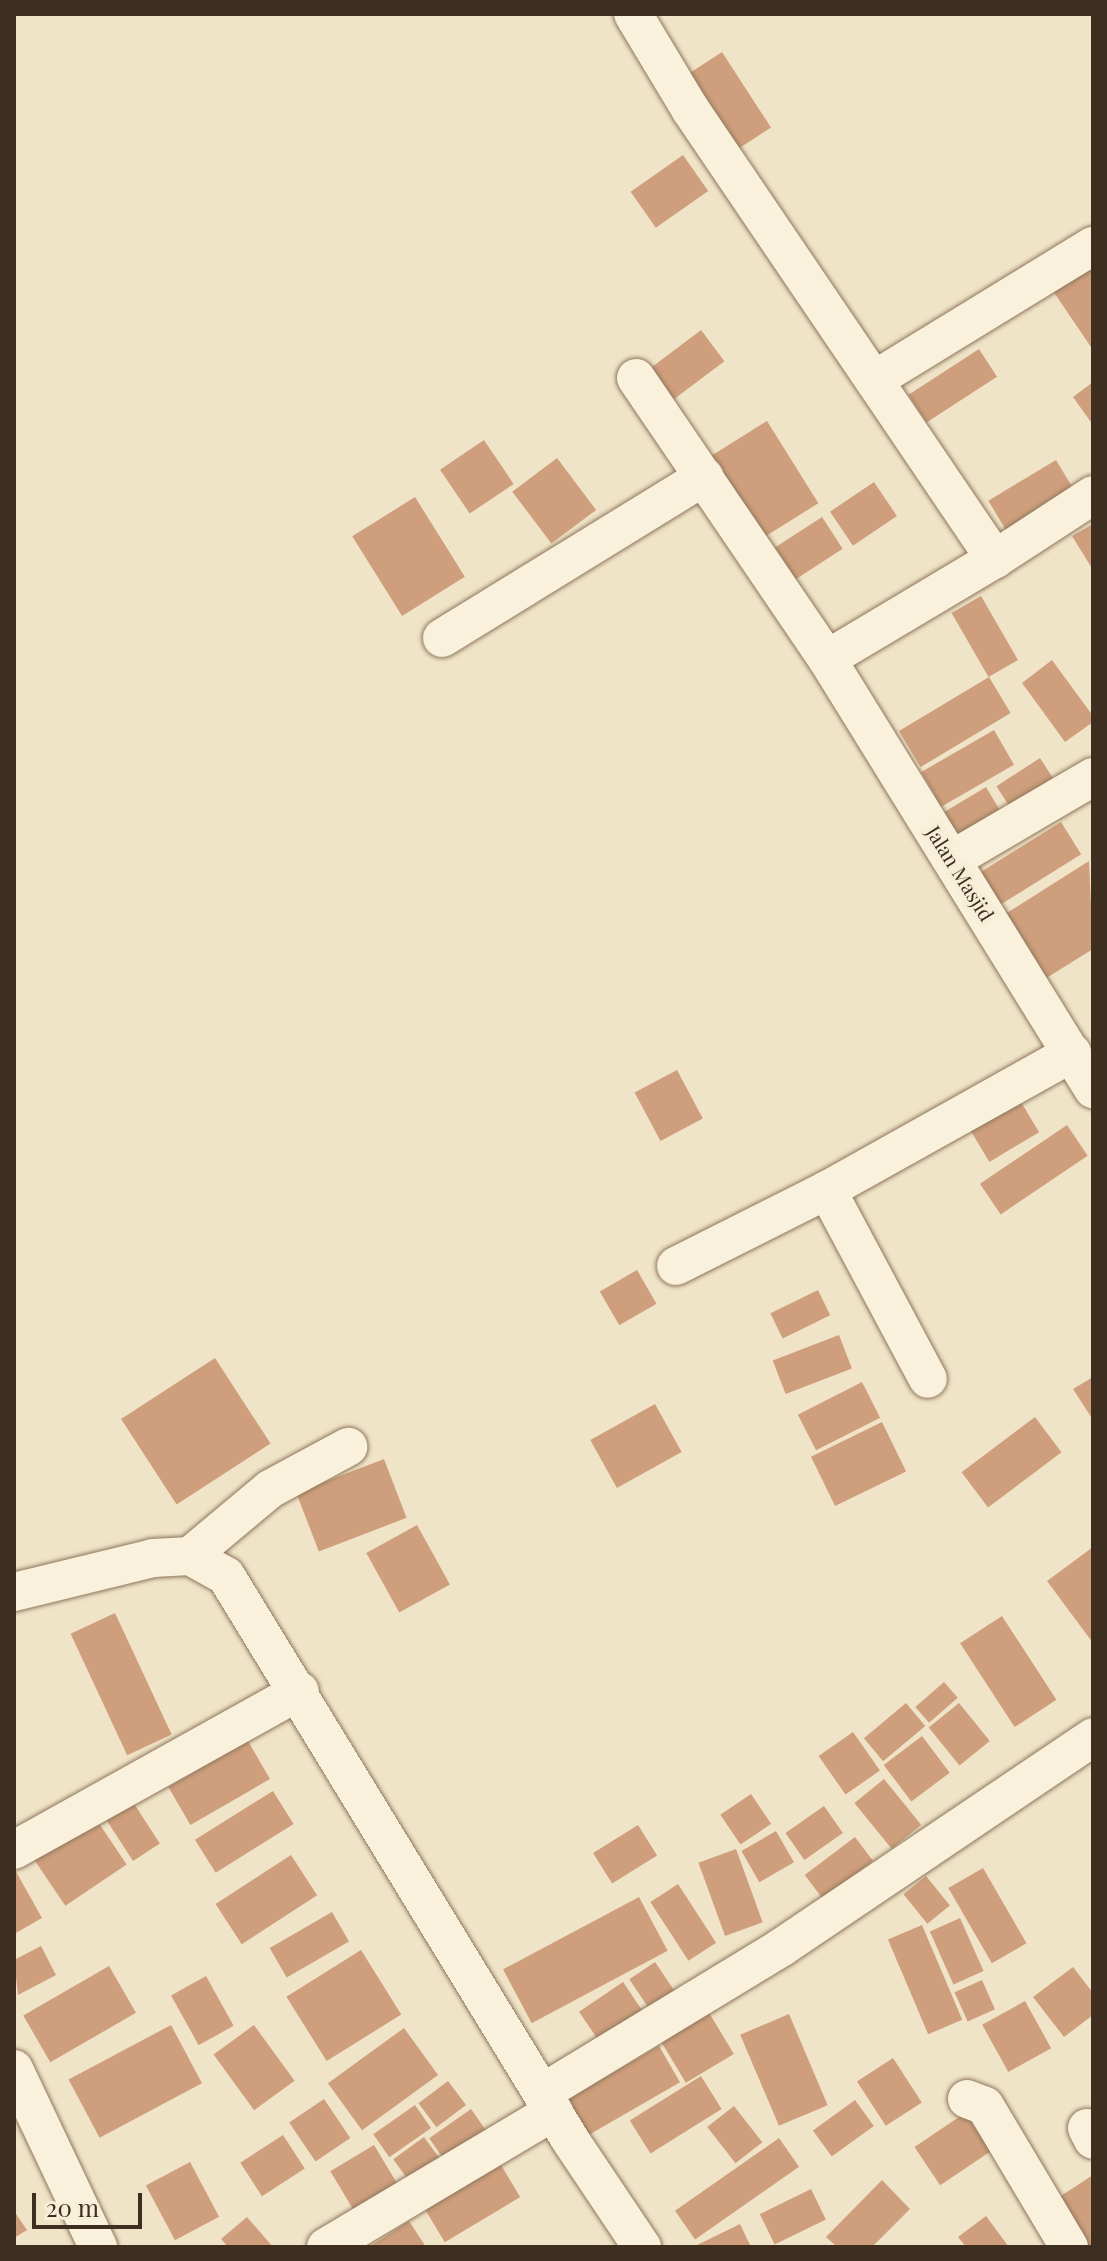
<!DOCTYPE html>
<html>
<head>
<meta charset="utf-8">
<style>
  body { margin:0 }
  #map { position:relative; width:1107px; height:2261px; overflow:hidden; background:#f0e4c8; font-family:"Playfair Display",serif }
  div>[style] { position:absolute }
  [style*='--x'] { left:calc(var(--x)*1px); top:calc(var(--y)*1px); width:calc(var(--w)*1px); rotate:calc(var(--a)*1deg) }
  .building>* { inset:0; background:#cf9f7d; transform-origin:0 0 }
  .roads { filter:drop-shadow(0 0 2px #8d765c) drop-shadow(0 0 2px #8d765c) }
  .minor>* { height:38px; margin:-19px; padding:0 19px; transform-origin:19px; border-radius:19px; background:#faf1dc }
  span { translate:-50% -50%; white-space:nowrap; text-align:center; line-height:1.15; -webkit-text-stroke:8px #f7eed8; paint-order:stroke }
  .street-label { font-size:20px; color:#3d2e20 }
  .frame { position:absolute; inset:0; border:16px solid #3d2e20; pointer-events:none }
  .scale { position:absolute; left:32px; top:2193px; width:110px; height:36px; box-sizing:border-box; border:4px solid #3d2e20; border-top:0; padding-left:10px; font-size:24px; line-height:28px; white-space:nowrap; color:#3d2e20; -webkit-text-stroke:6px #f7eed8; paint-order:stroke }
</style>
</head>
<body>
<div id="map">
  <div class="building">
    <div style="left:722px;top:52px;width:90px;height:38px;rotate:57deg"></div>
    <div style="left:683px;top:155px;width:44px;height:64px;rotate:55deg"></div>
    <div style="clip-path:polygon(1093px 267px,1093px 350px,1053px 291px)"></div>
    <div style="left:701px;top:330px;width:39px;height:63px;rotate:53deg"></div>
    <div style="left:979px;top:349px;width:33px;height:84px;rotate:57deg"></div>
    <div style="clip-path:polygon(1093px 382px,1093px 425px,1073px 397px)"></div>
    <div style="left:767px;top:421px;width:97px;height:74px;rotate:58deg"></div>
    <div style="left:484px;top:440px;width:53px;height:53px;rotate:56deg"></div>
    <div style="left:557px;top:458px;width:65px;height:56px;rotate:53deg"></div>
    <div style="left:1056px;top:460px;width:35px;height:79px;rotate:59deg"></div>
    <div style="left:874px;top:482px;width:41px;height:53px;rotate:56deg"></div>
    <div style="left:415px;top:497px;width:94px;height:74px;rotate:58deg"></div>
    <div style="left:822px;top:517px;width:38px;height:56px;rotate:57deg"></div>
    <div style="clip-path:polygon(1093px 524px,1093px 570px,1072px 536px)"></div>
    <div style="left:981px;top:596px;width:74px;height:34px;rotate:60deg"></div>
    <div style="clip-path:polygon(1052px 660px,1093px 716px,1093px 722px,1065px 742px,1022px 683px)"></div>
    <div style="left:989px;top:677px;width:42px;height:105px;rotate:59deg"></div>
    <div style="left:994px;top:730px;width:40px;height:84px;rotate:60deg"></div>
    <div style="left:1040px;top:758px;width:31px;height:52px;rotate:57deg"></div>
    <div style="left:986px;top:787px;width:35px;height:53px;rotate:59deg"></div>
    <div style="left:1061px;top:822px;width:38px;height:102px;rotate:58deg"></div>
    <div style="clip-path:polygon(1089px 861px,1093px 949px,1040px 982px,999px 918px)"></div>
    <div style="left:677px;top:1070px;width:55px;height:48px;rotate:62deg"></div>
    <div style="left:1018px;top:1097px;width:41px;height:58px;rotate:59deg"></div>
    <div style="left:1067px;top:1125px;width:37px;height:105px;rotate:56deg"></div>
    <div style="left:637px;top:1270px;width:39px;height:43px;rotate:60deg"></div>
    <div style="left:818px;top:1290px;width:28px;height:53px;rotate:64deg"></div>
    <div style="left:839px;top:1335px;width:36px;height:71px;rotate:69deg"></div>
    <div style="left:215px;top:1358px;width:102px;height:112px;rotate:57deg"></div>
    <div style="clip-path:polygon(1093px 1377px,1093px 1420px,1073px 1389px)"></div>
    <div style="left:862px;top:1382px;width:40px;height:72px;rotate:63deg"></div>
    <div style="left:655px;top:1404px;width:55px;height:74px;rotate:61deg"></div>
    <div style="left:1035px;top:1417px;width:44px;height:92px;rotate:53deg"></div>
    <div style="left:882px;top:1422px;width:55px;height:79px;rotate:64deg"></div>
    <div style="left:384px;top:1459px;width:63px;height:94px;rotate:69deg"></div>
    <div style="left:417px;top:1525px;width:68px;height:58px;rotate:61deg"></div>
    <div style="clip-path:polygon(1093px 1547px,1093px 1643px,1047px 1581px)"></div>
    <div style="left:115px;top:1613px;width:134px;height:49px;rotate:65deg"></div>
    <div style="left:1002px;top:1616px;width:100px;height:50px;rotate:57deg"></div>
    <div style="left:944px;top:1682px;width:21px;height:38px;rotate:49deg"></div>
    <div style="left:906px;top:1703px;width:30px;height:55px;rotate:50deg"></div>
    <div style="left:959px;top:1703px;width:49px;height:39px;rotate:51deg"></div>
    <div style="left:853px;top:1732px;width:47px;height:42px;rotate:55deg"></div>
    <div style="left:922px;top:1736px;width:46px;height:48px;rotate:53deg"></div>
    <div style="left:248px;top:1741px;width:44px;height:92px;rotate:60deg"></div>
    <div style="left:884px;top:1779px;width:59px;height:38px;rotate:51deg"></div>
    <div style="left:273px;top:1791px;width:39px;height:92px;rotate:58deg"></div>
    <div style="left:751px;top:1794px;width:36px;height:37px;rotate:56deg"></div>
    <div style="left:131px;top:1799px;width:53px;height:32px;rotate:57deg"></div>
    <div style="left:824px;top:1806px;width:33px;height:47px;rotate:55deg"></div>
    <div style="left:92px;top:1813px;width:62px;height:74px;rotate:56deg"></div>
    <div style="left:638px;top:1825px;width:36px;height:53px;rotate:58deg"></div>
    <div style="left:776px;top:1831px;width:36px;height:40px;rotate:60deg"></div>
    <div style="left:855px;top:1837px;width:30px;height:63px;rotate:53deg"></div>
    <div style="left:736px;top:1849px;width:78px;height:40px;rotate:70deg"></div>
    <div style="left:291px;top:1855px;width:48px;height:90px;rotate:57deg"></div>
    <div style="clip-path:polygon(14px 1868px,42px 1918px,14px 1934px)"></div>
    <div style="left:983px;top:1868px;width:87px;height:40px;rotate:60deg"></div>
    <div style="left:926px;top:1876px;width:38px;height:29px;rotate:51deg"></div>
    <div style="left:678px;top:1884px;width:70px;height:33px;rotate:57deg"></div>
    <div style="left:639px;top:1897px;width:61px;height:154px;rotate:62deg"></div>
    <div style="left:332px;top:1912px;width:34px;height:72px;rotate:60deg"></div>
    <div style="left:960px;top:1918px;width:58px;height:33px;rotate:66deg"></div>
    <div style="left:922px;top:1925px;width:103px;height:37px;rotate:67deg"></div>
    <div style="clip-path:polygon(41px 1946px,56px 1975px,18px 1995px,14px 1960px)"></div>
    <div style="left:361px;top:1950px;width:76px;height:88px;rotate:58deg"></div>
    <div style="left:655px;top:1962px;width:41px;height:31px;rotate:56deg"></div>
    <div style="left:109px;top:1966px;width:54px;height:99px;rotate:60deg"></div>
    <div style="clip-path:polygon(1073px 1967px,1093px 1993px,1093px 2015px,1064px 2037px,1033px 1997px)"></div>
    <div style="left:206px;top:1976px;width:57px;height:40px;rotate:61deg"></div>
    <div style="left:982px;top:1980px;width:32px;height:30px;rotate:66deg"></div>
    <div style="left:623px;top:1982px;width:41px;height:53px;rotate:56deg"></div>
    <div style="left:1025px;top:2001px;width:54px;height:49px;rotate:61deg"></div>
    <div style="left:705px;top:2006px;width:56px;height:56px;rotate:59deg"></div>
    <div style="left:789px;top:2014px;width:99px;height:53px;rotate:67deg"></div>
    <div style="left:171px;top:2025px;width:66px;height:116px;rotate:62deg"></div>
    <div style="left:254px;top:2025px;width:69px;height:50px;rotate:54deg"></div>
    <div style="left:404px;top:2028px;width:58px;height:94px;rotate:54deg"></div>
    <div style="left:659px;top:2046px;width:42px;height:105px;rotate:60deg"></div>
    <div style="left:893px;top:2058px;width:53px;height:43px;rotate:57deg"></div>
    <div style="left:701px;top:2076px;width:39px;height:84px;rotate:58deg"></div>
    <div style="left:448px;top:2081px;width:30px;height:37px;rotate:53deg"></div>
    <div style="left:324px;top:2099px;width:47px;height:42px;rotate:56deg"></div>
    <div style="left:855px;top:2100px;width:32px;height:52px;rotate:54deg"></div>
    <div style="left:415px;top:2105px;width:28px;height:51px;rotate:55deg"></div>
    <div style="left:734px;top:2106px;width:46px;height:34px;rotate:52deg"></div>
    <div style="left:471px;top:2109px;width:32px;height:51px;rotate:55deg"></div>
    <div style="left:965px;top:2113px;width:46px;height:61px;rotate:56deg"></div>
    <div style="left:283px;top:2135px;width:40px;height:51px;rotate:57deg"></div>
    <div style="left:424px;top:2137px;width:31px;height:38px;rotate:54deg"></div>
    <div style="left:779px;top:2138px;width:35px;height:127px;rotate:55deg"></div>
    <div style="left:374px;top:2145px;width:52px;height:51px;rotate:59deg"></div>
    <div style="left:495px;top:2155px;width:49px;height:88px;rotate:59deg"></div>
    <div style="left:190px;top:2162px;width:62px;height:50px;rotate:62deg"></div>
    <div style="clip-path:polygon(1093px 2175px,1093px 2247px,1078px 2247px,1050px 2203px)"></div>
    <div style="clip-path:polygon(882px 2180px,910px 2209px,872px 2247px,837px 2247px,826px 2237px)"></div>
    <div style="left:811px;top:2189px;width:34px;height:57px;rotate:64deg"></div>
    <div style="clip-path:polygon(14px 2211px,27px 2230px,14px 2238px)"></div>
    <div style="clip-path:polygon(986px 2216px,1009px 2247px,966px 2247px,958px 2237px)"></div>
    <div style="clip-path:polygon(247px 2217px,273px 2247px,228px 2247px,221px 2239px)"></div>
    <div style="clip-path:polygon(409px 2221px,426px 2247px,369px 2247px)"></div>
    <div style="clip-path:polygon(740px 2224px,751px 2247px,693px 2247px)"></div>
  </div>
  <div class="roads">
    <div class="minor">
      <div style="--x:633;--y:14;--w:111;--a:59"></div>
      <div style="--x:690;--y:109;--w:544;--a:55.87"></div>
      <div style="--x:995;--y:559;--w:117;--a:-33.1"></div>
      <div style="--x:636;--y:378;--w:340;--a:55.8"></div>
      <div style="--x:827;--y:659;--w:506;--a:58.26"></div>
      <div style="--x:874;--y:380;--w:257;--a:-31.5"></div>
      <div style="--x:442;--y:638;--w:308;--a:-31.6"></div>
      <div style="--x:827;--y:659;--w:196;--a:-30.8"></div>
      <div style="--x:953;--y:859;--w:162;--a:-30.4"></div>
      <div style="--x:827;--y:1190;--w:214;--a:61.9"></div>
      <div style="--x:676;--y:1266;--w:169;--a:-26.7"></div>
      <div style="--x:827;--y:1190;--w:281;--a:-29.2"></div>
      <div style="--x:190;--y:1556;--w:104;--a:-39.9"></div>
      <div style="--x:270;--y:1489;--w:89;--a:-28.3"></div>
      <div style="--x:14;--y:1592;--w:143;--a:-13.7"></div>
      <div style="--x:153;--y:1558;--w:37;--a:-3"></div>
      <div style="--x:190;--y:1556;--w:41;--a:29.1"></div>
      <div style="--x:226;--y:1576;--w:662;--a:58.59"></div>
      <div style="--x:571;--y:2141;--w:128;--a:56.2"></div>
      <div style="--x:14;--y:1850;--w:327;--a:-29.1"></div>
      <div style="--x:14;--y:2069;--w:197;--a:64.7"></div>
      <div style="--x:542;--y:2093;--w:281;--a:-31.3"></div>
      <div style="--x:782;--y:1947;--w:375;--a:-34"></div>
      <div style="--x:967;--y:2099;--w:19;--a:21"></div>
      <div style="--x:985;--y:2106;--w:164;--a:59.2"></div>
      <div style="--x:1087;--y:2128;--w:13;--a:63"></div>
      <div style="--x:326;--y:2247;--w:265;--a:-30.8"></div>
    </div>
  </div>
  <div class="street-label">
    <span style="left:961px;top:873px;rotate:58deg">Jalan Masjid</span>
  </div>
  <div class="frame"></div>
  <div class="scale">20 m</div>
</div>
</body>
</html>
